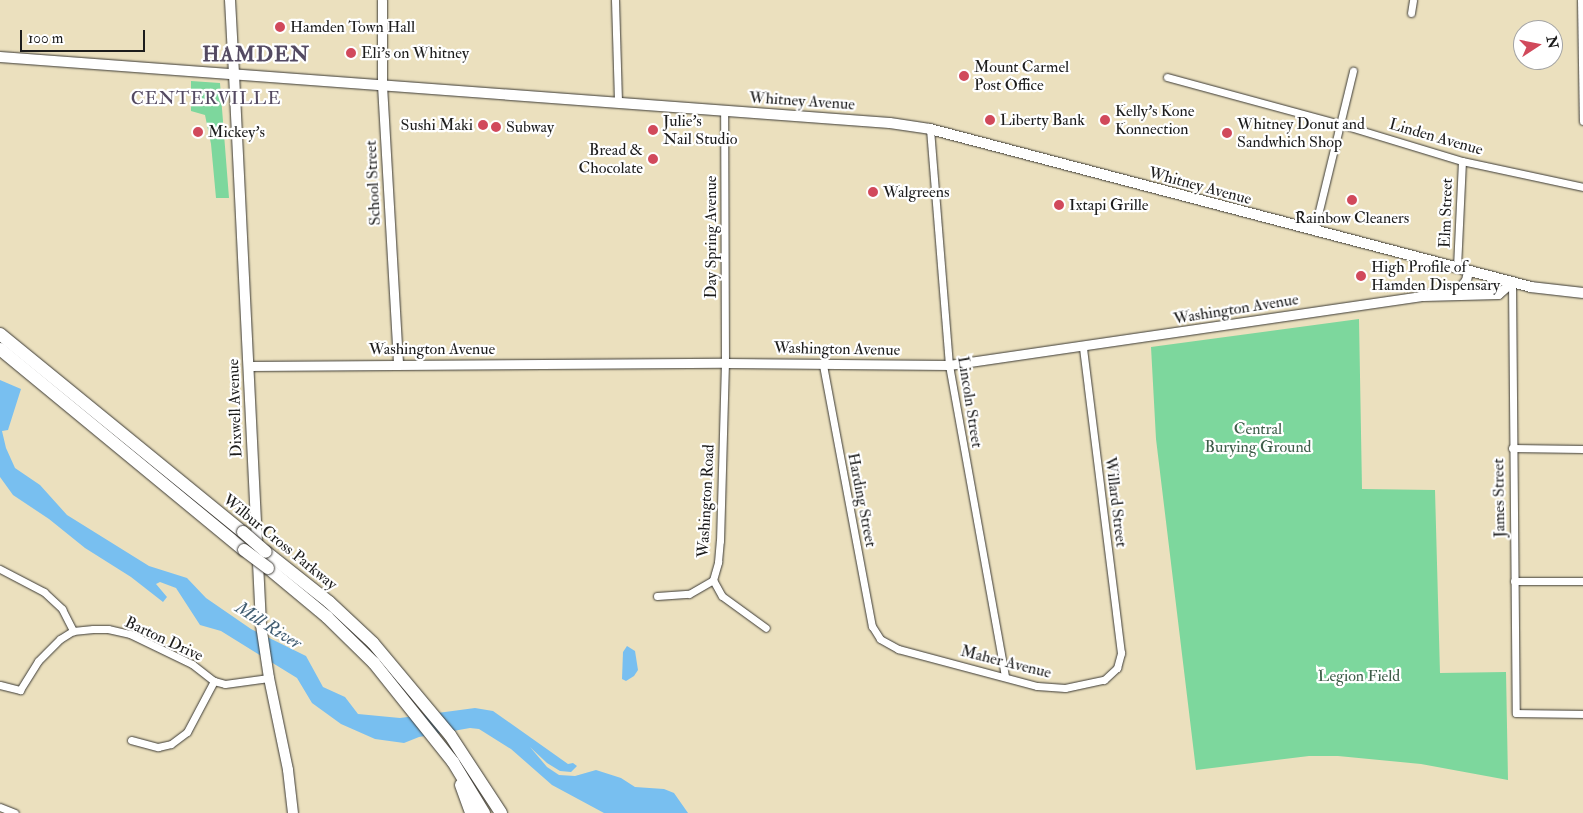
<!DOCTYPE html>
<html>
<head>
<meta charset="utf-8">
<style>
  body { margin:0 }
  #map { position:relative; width:1583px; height:813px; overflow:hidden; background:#ebe0be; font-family:"IM FELL Double Pica",serif }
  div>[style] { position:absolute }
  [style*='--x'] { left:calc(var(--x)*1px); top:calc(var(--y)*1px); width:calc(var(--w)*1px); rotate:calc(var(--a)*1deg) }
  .green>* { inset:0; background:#7dd79d }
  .water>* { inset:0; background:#78bff0 }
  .roads { filter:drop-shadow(0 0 1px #3b3934) drop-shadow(0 0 1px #3b3934) }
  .minor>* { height:7px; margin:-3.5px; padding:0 3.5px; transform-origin:3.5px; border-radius:3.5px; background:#fff }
  .tertiary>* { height:9px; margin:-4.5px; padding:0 4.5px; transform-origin:4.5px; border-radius:4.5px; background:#fff }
  .secondary>* { height:10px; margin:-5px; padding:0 5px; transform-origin:5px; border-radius:5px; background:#fff }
  .primary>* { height:10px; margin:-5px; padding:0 5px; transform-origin:5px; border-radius:5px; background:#fff }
  .motorway>* { height:12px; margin:-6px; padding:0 6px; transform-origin:6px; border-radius:6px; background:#fff }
  .bridges { filter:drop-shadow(0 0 1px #3b3934) drop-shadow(0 0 1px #3b3934) }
  .motorway-bridge>* { height:12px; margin:-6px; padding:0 6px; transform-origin:6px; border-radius:6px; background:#fff }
  .dots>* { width:14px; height:14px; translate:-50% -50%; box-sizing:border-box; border:2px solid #fff; border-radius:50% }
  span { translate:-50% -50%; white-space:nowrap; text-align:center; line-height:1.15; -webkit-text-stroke:4.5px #fff; paint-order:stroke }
  .poi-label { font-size:16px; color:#1c1c1c }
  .left { translate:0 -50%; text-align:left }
  .right { translate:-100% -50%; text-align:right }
  .street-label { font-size:16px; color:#1c1c1c }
  .park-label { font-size:16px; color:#3e5d49 }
  .neighbourhood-label { font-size:18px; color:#544a62; letter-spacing:1px }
  .water-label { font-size:18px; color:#415d71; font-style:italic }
  .district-label { font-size:21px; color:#544a62; font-weight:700; letter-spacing:1px }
  .north { position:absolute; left:1513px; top:20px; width:50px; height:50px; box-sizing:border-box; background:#fff; border:1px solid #a4a4a4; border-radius:50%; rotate:79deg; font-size:14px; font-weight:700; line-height:20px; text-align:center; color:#1c1c1c }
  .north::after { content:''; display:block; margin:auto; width:18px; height:22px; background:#d1495b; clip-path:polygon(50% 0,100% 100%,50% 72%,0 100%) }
  .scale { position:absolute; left:20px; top:30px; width:125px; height:22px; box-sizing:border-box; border:2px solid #1c1c1c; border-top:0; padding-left:6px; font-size:15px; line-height:18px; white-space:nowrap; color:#1c1c1c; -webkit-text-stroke:4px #fff; paint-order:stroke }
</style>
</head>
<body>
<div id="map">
  <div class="green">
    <div style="clip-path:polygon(191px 81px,220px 83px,229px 198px,216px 198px,211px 144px,205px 115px,191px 111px)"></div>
    <div style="clip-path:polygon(1359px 319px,1362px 489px,1435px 490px,1440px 673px,1506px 672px,1508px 780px,1421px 764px,1338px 756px,1309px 756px,1196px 770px,1156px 439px,1151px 347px)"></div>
  </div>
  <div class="water">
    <div style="clip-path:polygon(0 380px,21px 389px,8px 430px,2px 431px,6px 448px,15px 468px,40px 485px,67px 515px,149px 566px,187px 578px,206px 598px,251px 629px,306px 656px,323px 687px,345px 697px,358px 714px,400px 718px,475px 708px,493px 711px,568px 764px,573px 763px,577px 766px,571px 772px,560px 771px,547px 763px,530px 747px,547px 767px,559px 775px,575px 776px,596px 770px,621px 778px,635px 787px,664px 789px,674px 793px,688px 813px,604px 813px,552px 785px,511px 749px,479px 729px,470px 728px,419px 737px,404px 743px,375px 739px,341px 724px,312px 703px,297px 678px,221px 631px,200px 625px,176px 588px,160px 582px,156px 584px,167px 597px,163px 602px,131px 577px,85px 548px,49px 519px,13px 495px,0 477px)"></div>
    <div style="clip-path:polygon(627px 646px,635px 651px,638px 670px,634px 676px,626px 681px,622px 679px,623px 652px)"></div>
  </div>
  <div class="roads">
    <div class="minor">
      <div style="--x:615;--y:0;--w:102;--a:88.3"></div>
      <div style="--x:1581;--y:0;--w:121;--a:89.1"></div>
      <div style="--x:1411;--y:13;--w:13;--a:-81"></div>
      <div style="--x:1167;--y:77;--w:179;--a:15.2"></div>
      <div style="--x:1340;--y:124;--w:127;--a:16.9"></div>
      <div style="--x:1462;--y:161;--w:124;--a:12.1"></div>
      <div style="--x:930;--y:129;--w:237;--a:85.4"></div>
      <div style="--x:949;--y:365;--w:316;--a:79.8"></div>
      <div style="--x:1314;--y:231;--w:165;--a:-76.3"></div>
      <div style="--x:1457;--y:267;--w:106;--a:-87.3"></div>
      <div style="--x:1512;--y:282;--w:431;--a:89.5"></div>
      <div style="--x:1516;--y:713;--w:67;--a:0.9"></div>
      <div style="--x:823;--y:365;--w:266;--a:79.4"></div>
      <div style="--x:872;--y:626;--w:15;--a:58"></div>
      <div style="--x:880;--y:639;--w:21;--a:29"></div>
      <div style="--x:898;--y:649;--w:144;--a:14.9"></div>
      <div style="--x:1037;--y:686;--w:28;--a:4"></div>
      <div style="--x:1065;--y:688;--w:40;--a:-12"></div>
      <div style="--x:1104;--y:680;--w:18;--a:-43"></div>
      <div style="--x:1117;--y:668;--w:16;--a:-75"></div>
      <div style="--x:1121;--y:653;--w:309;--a:-97.1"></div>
      <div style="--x:1512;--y:448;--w:71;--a:0.8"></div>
      <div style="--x:0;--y:569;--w:50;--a:27.6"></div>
      <div style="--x:44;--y:592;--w:25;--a:43"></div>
      <div style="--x:62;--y:609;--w:25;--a:63"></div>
      <div style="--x:713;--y:580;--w:18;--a:61"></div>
      <div style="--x:722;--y:596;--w:54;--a:36"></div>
      <div style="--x:1514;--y:581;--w:69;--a:0"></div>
      <div style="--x:657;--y:596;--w:32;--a:-4"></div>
      <div style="--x:689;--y:594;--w:28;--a:-30"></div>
      <div style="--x:713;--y:580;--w:19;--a:-74"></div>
      <div style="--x:718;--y:562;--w:21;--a:-85"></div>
      <div style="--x:720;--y:541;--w:178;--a:-88.4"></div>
      <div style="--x:725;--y:363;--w:253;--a:-90.2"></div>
      <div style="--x:0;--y:685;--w:21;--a:14"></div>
      <div style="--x:20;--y:690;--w:34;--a:-58"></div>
      <div style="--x:38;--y:661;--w:31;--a:-45"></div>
      <div style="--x:60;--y:639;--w:15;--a:-32"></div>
      <div style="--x:73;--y:631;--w:20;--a:-6"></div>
      <div style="--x:93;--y:629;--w:15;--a:0"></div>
      <div style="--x:108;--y:629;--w:23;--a:13"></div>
      <div style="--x:130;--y:634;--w:69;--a:25.8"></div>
      <div style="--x:192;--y:664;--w:28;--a:38"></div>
      <div style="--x:214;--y:681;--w:11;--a:15"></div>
      <div style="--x:225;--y:684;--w:44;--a:-7.8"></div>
      <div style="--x:131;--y:740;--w:28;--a:15"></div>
      <div style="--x:158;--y:747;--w:13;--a:-13"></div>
      <div style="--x:171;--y:744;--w:20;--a:-37"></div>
      <div style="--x:187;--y:732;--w:58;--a:-62.1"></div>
      <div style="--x:0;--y:807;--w:16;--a:22"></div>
    </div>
    <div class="tertiary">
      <div style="--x:382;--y:0;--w:85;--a:90"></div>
      <div style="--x:382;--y:85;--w:279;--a:86.7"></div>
      <div style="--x:1423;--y:296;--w:75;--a:-1.5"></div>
      <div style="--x:1498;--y:294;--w:18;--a:-41"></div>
      <div style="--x:249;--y:366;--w:476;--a:-0.4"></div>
      <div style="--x:725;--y:363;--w:224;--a:0.5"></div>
      <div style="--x:949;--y:365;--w:476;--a:-8.3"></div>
      <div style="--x:1420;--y:296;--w:41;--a:-12.7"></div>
      <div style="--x:1460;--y:287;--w:9;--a:-49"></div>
      <div style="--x:1466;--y:280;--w:9;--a:-77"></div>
    </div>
    <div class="secondary">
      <div style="--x:234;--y:74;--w:552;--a:87.19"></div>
      <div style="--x:261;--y:625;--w:54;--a:81.4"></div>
      <div style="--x:269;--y:678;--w:94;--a:78.3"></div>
      <div style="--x:288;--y:770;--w:43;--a:83.4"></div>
    </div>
    <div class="primary">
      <div style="--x:230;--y:0;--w:74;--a:86.9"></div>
      <div style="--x:0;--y:57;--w:892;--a:4.24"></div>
      <div style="--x:890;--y:123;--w:40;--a:8.5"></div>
      <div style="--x:930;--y:129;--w:621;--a:14.73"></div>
      <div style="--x:1531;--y:287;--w:52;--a:6.6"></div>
    </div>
    <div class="motorway">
      <div style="--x:0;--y:334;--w:313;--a:39.2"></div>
      <div style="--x:0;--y:349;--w:316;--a:39.5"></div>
      <div style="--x:266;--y:552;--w:80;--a:38.4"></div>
      <div style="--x:329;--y:602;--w:60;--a:43"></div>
      <div style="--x:373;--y:643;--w:120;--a:50.1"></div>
      <div style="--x:450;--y:735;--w:93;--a:56.8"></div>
      <div style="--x:268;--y:568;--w:77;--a:39.7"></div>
      <div style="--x:327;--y:617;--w:66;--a:44.4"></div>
      <div style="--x:374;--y:663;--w:127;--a:51.4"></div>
      <div style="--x:453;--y:762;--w:60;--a:58.7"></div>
      <div style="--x:461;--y:785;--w:30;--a:70"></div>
    </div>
  </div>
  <div class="bridges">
    <div class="motorway-bridge">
      <div style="--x:243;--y:532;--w:30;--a:41"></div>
      <div style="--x:244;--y:550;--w:30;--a:37"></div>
    </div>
  </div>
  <div class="dots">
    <div style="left:280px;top:27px;background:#d1495b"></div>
    <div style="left:351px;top:53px;background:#d1495b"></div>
    <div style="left:964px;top:76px;background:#d1495b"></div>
    <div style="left:990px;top:120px;background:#d1495b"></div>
    <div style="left:1105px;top:120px;background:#d1495b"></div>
    <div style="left:483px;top:125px;background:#d1495b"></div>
    <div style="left:496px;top:127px;background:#d1495b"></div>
    <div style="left:653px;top:130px;background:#d1495b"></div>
    <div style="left:198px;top:132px;background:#d1495b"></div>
    <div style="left:1227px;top:133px;background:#d1495b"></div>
    <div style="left:653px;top:159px;background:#d1495b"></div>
    <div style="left:873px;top:192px;background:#d1495b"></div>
    <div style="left:1352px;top:200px;background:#d1495b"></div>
    <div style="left:1059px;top:205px;background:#d1495b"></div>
    <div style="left:1361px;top:276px;background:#d1495b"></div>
  </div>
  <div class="poi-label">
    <span class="left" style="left:290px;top:27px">Hamden Town Hall</span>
    <span class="left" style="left:361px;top:53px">Eli's on Whitney</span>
    <span class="left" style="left:974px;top:76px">Mount Carmel<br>Post Office</span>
    <span class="left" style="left:1115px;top:120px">Kelly's Kone<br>Konnection</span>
    <span class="left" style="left:1000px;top:120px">Liberty Bank</span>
    <span class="left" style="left:663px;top:130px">Julie's<br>Nail Studio</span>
    <span class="left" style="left:1237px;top:133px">Whitney Donut and<br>Sandwhich Shop</span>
    <span class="right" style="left:473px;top:125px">Sushi Maki</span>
    <span class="left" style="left:506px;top:127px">Subway</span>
    <span class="left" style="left:208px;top:132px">Mickey’s</span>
    <span class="right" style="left:643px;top:159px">Bread &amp;<br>Chocolate</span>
    <span class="left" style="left:883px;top:192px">Walgreens</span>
    <span class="left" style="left:1069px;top:205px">Ixtapi Grille</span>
    <span style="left:1352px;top:218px">Rainbow Cleaners</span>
    <span class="left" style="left:1371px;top:276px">High Profile of<br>Hamden Dispensary</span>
  </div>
  <div class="street-label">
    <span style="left:802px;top:101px;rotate:4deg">Whitney Avenue</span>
    <span style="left:1436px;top:137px;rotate:16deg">Linden Avenue</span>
    <span style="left:373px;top:183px;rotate:-93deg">School Street</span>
    <span style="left:1200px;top:186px;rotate:15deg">Whitney Avenue</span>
    <span style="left:1446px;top:213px;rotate:-88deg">Elm Street</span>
    <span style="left:711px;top:237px;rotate:-90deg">Day Spring Avenue</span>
    <span style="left:1236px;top:309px;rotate:-9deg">Washington Avenue</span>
    <span style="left:432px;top:349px">Washington Avenue</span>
    <span style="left:837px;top:349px;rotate:1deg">Washington Avenue</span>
    <span style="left:970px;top:402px;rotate:81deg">Lincoln Street</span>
    <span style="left:235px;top:408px;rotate:-92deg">Dixwell Avenue</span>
    <span style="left:1499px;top:498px;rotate:-91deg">James Street</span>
    <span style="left:862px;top:500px;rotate:79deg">Harding Street</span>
    <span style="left:706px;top:501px;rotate:-87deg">Washington Road</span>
    <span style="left:1116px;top:502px;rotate:83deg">Willard Street</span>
    <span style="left:280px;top:542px;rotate:39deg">Wilbur Cross Parkway</span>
    <span style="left:164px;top:639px;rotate:25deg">Barton Drive</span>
    <span style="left:1006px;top:662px;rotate:14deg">Maher Avenue</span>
  </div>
  <div class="park-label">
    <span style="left:1258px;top:438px">Central<br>Burying Ground</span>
    <span style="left:1359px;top:676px">Legion Field</span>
  </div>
  <div class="neighbourhood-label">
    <span style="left:206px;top:99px">CENTERVILLE</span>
  </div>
  <div class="water-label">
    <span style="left:268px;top:626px;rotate:32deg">Mill River</span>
  </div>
  <div class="district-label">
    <span style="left:256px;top:55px">HAMDEN</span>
  </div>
  <div class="north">N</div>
  <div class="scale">100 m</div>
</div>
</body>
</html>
